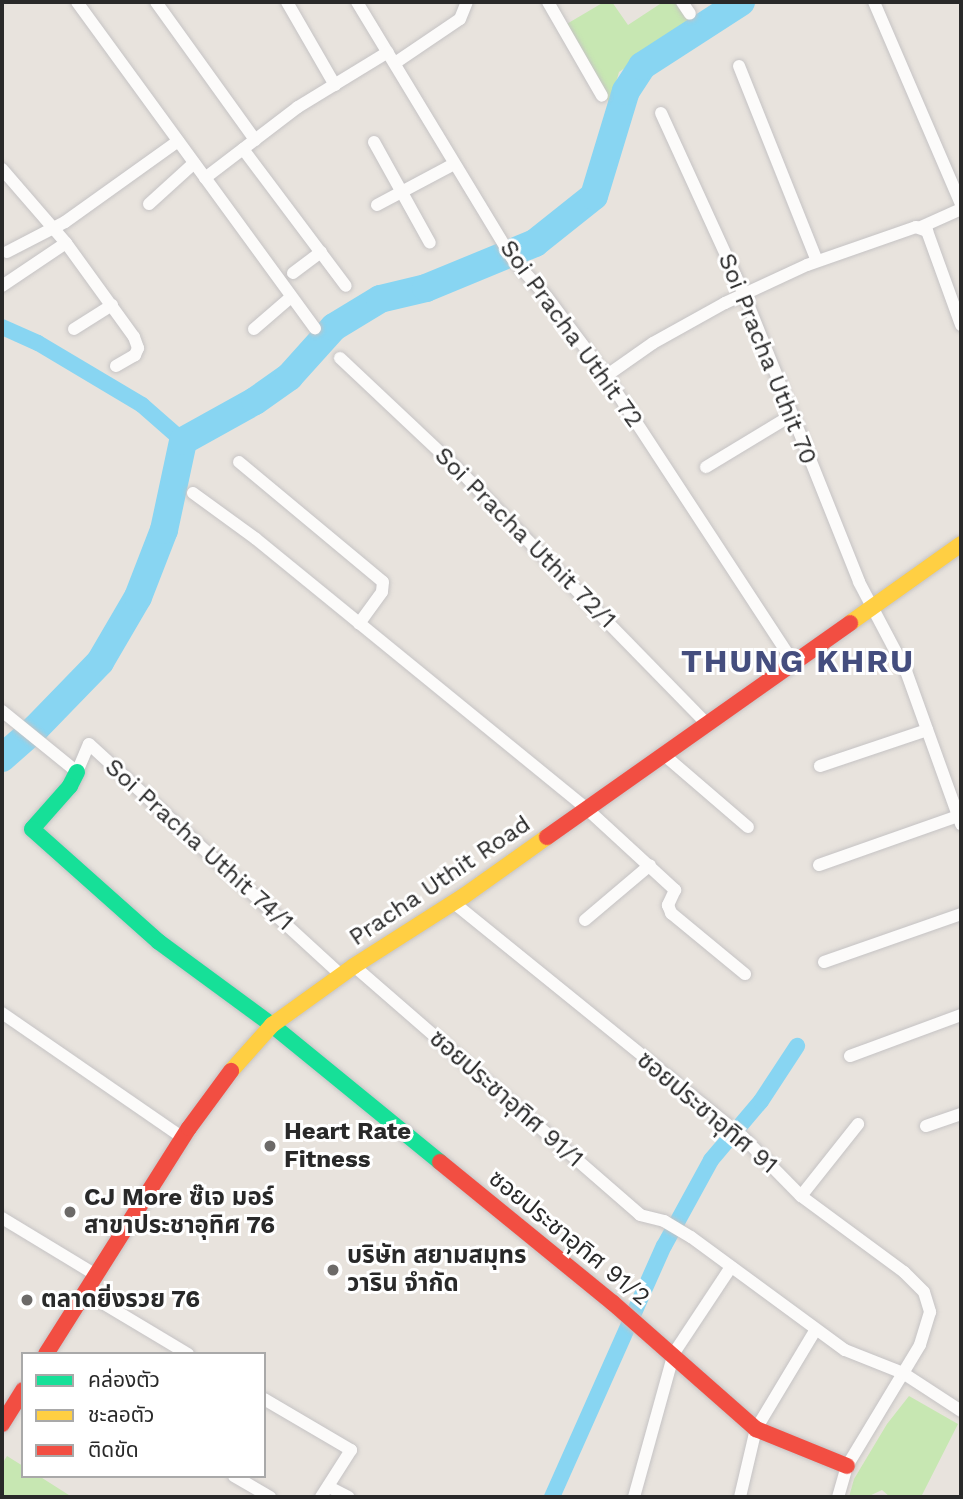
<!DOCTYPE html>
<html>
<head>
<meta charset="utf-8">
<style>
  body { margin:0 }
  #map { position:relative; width:963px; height:1499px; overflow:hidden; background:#e8e3dd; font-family:"Work Sans","Noto Sans Thai",sans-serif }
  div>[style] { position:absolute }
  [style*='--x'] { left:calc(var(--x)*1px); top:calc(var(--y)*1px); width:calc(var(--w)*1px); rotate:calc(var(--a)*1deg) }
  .green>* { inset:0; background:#c7e7b2 }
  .canal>* { height:16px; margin:-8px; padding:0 8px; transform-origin:8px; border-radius:8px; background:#88d5f2 }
  .river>* { height:28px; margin:-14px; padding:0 14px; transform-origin:14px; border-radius:14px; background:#88d5f2 }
  .roads { filter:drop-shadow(0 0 2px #c5c3c4) drop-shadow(0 0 2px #c5c3c4) }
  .street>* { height:12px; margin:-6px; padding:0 6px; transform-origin:6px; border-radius:6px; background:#fcfbfa }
  .fast>* { height:16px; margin:-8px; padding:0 8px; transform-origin:8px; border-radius:8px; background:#16e098 }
  .slow>* { height:16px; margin:-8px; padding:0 8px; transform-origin:8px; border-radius:8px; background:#ffcf43 }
  .jam>* { height:16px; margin:-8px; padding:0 8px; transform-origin:8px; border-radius:8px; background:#f24e42 }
  .dots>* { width:19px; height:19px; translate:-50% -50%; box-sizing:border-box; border:4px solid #fff; border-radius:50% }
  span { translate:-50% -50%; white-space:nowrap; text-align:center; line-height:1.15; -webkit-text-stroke:6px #fff; paint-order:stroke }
  .street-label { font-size:24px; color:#292929 }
  .poi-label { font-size:24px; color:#292929; font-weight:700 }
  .left { translate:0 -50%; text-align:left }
  .district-label { font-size:32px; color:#454e7e; font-weight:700; letter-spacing:2px }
  .frame { position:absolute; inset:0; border:4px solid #292929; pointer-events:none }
  .legend { position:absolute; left:21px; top:1352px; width:245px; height:126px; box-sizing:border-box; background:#fff; border:2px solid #a9a9a9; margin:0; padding:9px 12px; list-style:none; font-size:21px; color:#292929 }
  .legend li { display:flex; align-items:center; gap:14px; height:35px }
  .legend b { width:35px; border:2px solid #a9a9a9 }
</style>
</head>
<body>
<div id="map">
  <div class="green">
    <div style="clip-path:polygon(604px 2px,612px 2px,628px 25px,663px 2px,674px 2px,690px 23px,619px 72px,610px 104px,565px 25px)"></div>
    <div style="clip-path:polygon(909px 1396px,958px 1424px,921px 1497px,890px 1497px,882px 1490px,867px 1497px,849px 1497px,854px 1479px,887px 1424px)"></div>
    <div style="clip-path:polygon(7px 1456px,23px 1466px,23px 1476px,39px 1476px,72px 1497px,2px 1497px,2px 1464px)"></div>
  </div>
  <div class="canal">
    <div style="--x:2;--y:327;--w:39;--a:24"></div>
    <div style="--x:38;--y:343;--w:121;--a:30.8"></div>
    <div style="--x:142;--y:405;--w:55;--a:41.3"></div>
    <div style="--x:552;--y:1497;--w:275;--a:-66"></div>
    <div style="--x:664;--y:1246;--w:98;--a:-61.3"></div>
    <div style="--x:711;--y:1160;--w:77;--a:-49.7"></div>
    <div style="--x:761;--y:1101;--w:66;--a:-56.8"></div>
  </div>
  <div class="river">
    <div style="--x:2;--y:758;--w:45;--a:-41.4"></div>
    <div style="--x:36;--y:728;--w:92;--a:-45.9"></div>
    <div style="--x:100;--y:662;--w:75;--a:-59.7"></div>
    <div style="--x:138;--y:597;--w:72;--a:-68.8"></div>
    <div style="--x:164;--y:530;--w:91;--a:-77.9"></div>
    <div style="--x:183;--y:441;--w:82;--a:-29.1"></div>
    <div style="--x:255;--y:401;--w:42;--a:-35.2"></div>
    <div style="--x:289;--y:377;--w:67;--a:-48"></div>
    <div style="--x:334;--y:327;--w:54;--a:-31.3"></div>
    <div style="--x:380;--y:299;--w:47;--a:-13.4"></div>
    <div style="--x:426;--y:288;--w:118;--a:-22.4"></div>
    <div style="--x:535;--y:243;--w:75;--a:-38.5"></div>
    <div style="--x:594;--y:196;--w:110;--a:-73.1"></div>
    <div style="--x:626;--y:91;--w:30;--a:-57"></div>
    <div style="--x:642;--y:66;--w:118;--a:-32.9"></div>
  </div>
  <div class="roads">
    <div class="street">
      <div style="--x:77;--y:2;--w:404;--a:53.9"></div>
      <div style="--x:156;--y:2;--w:170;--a:54.3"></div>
      <div style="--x:287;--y:2;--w:96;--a:60"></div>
      <div style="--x:357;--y:2;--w:299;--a:58.8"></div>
      <div style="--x:512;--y:258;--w:52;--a:48.1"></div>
      <div style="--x:547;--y:297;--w:99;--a:53.2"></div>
      <div style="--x:606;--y:376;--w:342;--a:56.8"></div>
      <div style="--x:548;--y:2;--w:108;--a:60.1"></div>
      <div style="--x:682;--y:2;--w:14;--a:56"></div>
      <div style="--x:874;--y:2;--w:220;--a:66.7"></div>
      <div style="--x:395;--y:63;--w:78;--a:-34.1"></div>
      <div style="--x:460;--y:19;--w:18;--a:-68"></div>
      <div style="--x:739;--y:66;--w:210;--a:68.2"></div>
      <div style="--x:661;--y:113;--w:199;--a:65.4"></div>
      <div style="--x:744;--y:294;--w:310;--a:68.2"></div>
      <div style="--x:859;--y:582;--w:101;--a:62.2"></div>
      <div style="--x:906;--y:671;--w:163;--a:70.2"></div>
      <div style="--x:374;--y:142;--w:115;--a:61"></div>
      <div style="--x:243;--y:149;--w:171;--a:53.1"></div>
      <div style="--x:2;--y:169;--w:98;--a:49.1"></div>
      <div style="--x:66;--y:243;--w:116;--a:54.1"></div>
      <div style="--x:134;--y:337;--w:12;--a:70"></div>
      <div style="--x:138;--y:348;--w:8;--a:113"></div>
      <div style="--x:135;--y:355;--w:22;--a:150"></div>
      <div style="--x:205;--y:178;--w:117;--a:-37.4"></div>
      <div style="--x:298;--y:107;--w:105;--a:-31.4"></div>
      <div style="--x:149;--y:204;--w:61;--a:-42.3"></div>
      <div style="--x:377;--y:205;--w:87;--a:-28"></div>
      <div style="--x:921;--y:227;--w:44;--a:-24.2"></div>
      <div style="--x:7;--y:252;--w:65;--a:-27.3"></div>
      <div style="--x:65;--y:222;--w:139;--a:-35.6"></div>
      <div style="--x:293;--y:273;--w:35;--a:-37"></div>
      <div style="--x:2;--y:286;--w:77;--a:-33.9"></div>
      <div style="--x:74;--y:329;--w:45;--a:-32.3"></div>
      <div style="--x:254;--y:329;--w:49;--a:-40.9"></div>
      <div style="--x:340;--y:358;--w:170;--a:43.3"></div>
      <div style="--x:464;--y:475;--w:347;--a:45.7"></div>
      <div style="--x:606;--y:376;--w:57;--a:-35.1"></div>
      <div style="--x:653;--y:343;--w:82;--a:-29.1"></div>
      <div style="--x:725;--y:303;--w:90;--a:-24.9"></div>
      <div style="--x:807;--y:265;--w:115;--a:-19.2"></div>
      <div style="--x:916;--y:227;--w:12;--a:20"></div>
      <div style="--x:927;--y:231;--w:100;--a:70.1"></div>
      <div style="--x:239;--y:462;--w:187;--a:39.8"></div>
      <div style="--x:383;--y:582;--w:10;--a:96"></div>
      <div style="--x:382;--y:592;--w:39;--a:126"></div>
      <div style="--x:706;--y:467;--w:100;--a:-31.2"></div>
      <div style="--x:193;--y:493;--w:78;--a:36.1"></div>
      <div style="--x:256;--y:539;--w:427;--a:39.2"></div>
      <div style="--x:587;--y:809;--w:120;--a:42.6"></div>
      <div style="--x:675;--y:890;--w:17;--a:115"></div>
      <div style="--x:668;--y:905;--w:9;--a:69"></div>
      <div style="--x:671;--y:913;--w:96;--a:39.5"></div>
      <div style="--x:2;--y:711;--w:97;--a:39.1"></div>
      <div style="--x:77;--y:772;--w:30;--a:-67"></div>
      <div style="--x:89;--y:744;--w:342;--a:42.5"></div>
      <div style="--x:663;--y:754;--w:112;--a:40.7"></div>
      <div style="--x:820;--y:766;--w:113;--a:-18.6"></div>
      <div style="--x:819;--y:865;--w:147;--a:-19.4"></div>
      <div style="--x:454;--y:903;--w:372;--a:39"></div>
      <div style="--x:743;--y:1137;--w:83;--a:45.5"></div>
      <div style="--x:801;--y:1196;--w:128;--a:36.4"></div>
      <div style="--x:904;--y:1272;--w:28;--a:45"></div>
      <div style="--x:924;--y:1292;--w:21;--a:73"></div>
      <div style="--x:930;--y:1312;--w:34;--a:107"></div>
      <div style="--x:920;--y:1345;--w:141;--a:121.1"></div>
      <div style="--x:847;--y:1466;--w:32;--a:106"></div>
      <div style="--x:585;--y:920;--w:85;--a:-40.2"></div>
      <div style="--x:824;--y:962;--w:145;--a:-19.3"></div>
      <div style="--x:354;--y:966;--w:379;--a:41"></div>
      <div style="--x:640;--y:1215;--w:25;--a:14"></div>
      <div style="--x:664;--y:1221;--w:31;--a:31"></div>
      <div style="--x:691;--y:1237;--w:191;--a:36.3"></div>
      <div style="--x:845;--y:1350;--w:62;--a:21.6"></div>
      <div style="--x:903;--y:1373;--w:69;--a:33.2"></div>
      <div style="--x:2;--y:1013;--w:220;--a:34.6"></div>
      <div style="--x:850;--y:1056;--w:118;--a:-20.3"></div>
      <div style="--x:926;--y:1126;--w:37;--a:-19"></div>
      <div style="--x:801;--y:1196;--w:92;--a:-51.6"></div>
      <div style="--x:2;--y:1218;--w:110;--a:31.2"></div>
      <div style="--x:86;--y:1293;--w:119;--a:30.9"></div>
      <div style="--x:264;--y:1399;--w:101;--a:30.4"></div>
      <div style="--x:351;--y:1450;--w:56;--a:122.6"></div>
      <div style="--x:234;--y:1476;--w:42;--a:30.3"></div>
      <div style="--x:329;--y:1487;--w:22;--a:27"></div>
      <div style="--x:634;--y:1497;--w:149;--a:-74.5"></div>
      <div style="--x:674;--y:1353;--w:103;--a:-56.5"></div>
      <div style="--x:740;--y:1497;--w:70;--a:-76.8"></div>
      <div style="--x:756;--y:1429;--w:114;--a:-59"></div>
    </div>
    <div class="fast">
      <div style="--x:77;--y:772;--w:16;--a:117"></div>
      <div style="--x:70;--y:786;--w:57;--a:131.5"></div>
      <div style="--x:32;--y:829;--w:170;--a:41.7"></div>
      <div style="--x:159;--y:942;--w:140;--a:36.3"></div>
      <div style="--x:272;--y:1025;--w:217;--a:39.2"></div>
    </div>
    <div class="slow">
      <div style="--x:850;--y:623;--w:136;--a:-35.4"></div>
      <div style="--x:231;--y:1071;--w:62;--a:-48.3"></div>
      <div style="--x:272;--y:1025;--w:101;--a:-35.7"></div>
      <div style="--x:354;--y:966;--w:130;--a:-32.5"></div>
      <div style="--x:464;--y:896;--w:102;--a:-35.4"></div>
    </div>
    <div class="jam">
      <div style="--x:547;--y:837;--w:371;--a:-35.2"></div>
      <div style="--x:440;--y:1162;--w:223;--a:39.2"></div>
      <div style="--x:613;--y:1303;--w:191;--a:41.4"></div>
      <div style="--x:756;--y:1429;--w:98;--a:22.1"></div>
      <div style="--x:46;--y:1354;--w:267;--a:-57.7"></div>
      <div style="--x:189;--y:1128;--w:71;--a:-53.6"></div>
      <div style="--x:2;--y:1424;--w:40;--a:-58"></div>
    </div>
  </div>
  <div class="dots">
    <div style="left:270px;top:1146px;background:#6c6a68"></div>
    <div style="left:70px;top:1212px;background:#6c6a68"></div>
    <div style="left:333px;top:1270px;background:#6c6a68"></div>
    <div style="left:27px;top:1300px;background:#6c6a68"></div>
  </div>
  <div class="street-label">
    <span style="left:571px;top:334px;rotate:54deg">Soi Pracha Uthit 72</span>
    <span style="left:767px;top:359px;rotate:68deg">Soi Pracha Uthit 70</span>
    <span style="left:525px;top:538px;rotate:45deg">Soi Pracha Uthit 72/1</span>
    <span style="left:199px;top:845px;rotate:42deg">Soi Pracha Uthit 74/1</span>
    <span style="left:440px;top:881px;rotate:-34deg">Pracha Uthit Road</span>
    <span style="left:506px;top:1099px;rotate:41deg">ซอยประชาอุทิศ 91/1</span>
    <span style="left:707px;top:1113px;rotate:40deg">ซอยประชาอุทิศ 91</span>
    <span style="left:569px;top:1238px;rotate:39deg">ซอยประชาอุทิศ 91/2</span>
  </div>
  <div class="poi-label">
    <span class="left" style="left:284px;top:1146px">Heart Rate<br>Fitness</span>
    <span class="left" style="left:84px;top:1212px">CJ More ซ๊เจ มอร์<br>สาขาประชาอุทิศ 76</span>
    <span class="left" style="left:347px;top:1270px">บริษัท สยามสมุทร<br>วาริน จำกัด</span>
    <span class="left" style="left:41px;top:1300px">ตลาดยิ่งรวย 76</span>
  </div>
  <div class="district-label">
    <span style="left:798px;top:661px">THUNG KHRU</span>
  </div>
  <div class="frame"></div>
  <ul class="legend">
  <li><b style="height:9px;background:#16e098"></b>คล่องตัว</li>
  <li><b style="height:9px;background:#ffcf43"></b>ชะลอตัว</li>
  <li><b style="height:9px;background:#f24e42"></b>ติดขัด</li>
  </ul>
</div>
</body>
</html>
